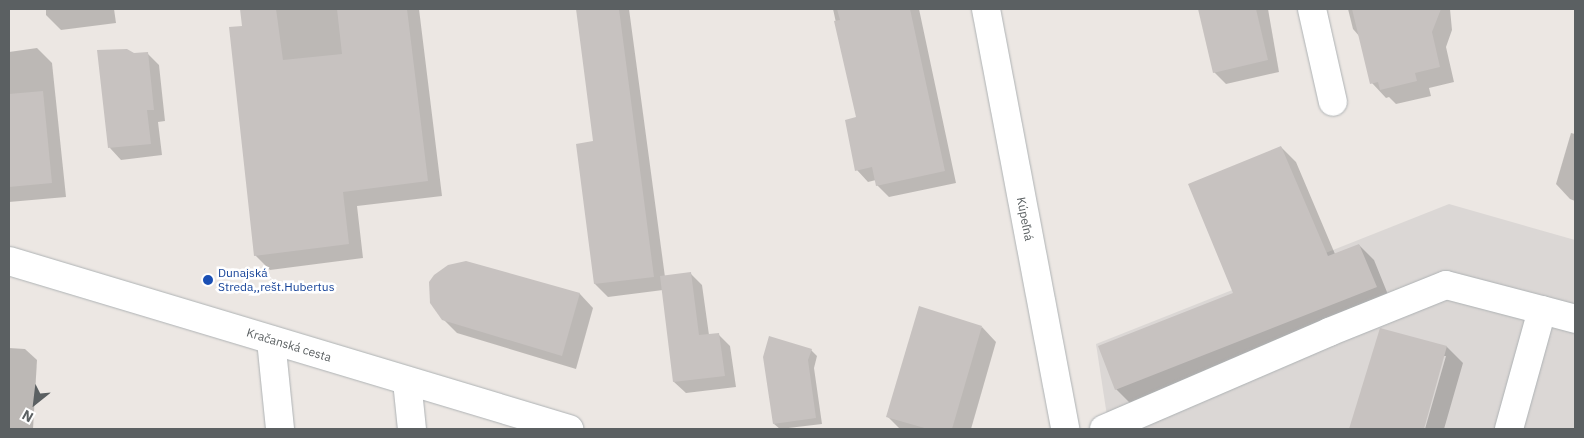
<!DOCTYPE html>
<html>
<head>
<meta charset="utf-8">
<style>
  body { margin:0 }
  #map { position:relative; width:1584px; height:438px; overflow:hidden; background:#ece7e3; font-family:"IBM Plex Sans",sans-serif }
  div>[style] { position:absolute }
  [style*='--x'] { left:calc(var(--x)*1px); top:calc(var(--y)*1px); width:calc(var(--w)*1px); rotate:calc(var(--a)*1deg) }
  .industrial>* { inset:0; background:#dbd7d5 }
  .shadow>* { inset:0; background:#0003 }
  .building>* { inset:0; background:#c7c2c0 }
  .roads { filter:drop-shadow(0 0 1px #aeb2b4) drop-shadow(0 0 1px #aeb2b4) }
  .minor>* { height:28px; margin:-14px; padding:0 14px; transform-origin:14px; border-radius:14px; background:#fff }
  .dots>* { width:14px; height:14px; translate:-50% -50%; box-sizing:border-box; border:2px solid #fff; border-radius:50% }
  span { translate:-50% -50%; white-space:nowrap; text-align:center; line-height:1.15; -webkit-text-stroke:5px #fff; paint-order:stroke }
  .street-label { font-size:12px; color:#5b6062 }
  .transit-label { font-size:12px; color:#164399 }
  .left { translate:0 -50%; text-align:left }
  .frame { position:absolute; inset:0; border:10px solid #5b6062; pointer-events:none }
  .north { position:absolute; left:10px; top:378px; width:50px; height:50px; -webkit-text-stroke:4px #fff; paint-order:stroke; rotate:209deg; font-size:14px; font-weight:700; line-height:20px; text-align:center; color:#5b6062 }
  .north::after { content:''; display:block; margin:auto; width:18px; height:22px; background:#5b6062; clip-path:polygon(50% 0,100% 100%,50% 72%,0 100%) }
</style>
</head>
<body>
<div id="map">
  <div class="industrial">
    <div style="clip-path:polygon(1449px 204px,1575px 240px,1575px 429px,1109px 429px,1096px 344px)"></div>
  </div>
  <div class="shadow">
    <div style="clip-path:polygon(46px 9px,114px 9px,116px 23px,61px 30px,46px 15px)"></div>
    <div style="clip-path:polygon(242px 9px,419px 9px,442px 196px,357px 206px,363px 258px,270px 270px,255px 255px)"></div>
    <div style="clip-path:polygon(577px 9px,629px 9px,665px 277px,691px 274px,702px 285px,709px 335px,718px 334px,730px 346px,736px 387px,686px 393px,674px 382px,663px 290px,608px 297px,595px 284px,595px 142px)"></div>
    <div style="clip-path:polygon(833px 9px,919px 9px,956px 183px,889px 197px,877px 185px,876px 180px,868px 182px,857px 170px,857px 118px)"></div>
    <div style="clip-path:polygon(1200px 9px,1268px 9px,1279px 72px,1226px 84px,1214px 72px)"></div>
    <div style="clip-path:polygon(1348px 9px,1450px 9px,1452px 30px,1446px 47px,1454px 82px,1429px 88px,1431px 96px,1396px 104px,1389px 97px,1386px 98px,1372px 83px,1360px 37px,1353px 29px)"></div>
    <div style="clip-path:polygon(37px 48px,52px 63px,66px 197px,9px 202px,9px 52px)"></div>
    <div style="clip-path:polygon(98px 51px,133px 54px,147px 53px,159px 65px,165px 121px,158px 122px,162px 155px,121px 160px,110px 148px)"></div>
    <div style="clip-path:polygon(1571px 133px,1575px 134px,1575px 201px,1570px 199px,1556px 184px)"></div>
    <div style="clip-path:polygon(1281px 147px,1296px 162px,1335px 254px,1359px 245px,1374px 260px,1391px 302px,1131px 404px,1116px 389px,1235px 294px)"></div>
    <div style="clip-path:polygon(466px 262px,580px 294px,593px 308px,576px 369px,457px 333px,443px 319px)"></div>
    <div style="clip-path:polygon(982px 327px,996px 342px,971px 429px,900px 429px,888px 417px)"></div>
    <div style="clip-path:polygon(1381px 330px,1447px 347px,1463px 363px,1444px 429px,1425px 429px,1446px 356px,1443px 356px,1423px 429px,1351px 429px)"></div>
    <div style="clip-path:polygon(9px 348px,25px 349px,37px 360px,33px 429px,9px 429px)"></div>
    <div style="clip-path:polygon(811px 350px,817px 356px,814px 368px,822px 424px,780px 429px,774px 424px)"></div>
  </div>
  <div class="building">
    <div style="clip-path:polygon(240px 9px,276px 9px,283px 60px,342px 54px,337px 9px,407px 9px,428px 181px,343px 192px,349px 244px,254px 256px,229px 27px,242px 26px)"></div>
    <div style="clip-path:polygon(576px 9px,619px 9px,654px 277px,594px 284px,576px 144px,593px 141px)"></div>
    <div style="clip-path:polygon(837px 9px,910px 9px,945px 171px,876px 186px,872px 167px,855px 171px,845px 120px,856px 117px,834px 21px,840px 20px)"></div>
    <div style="clip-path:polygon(1198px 9px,1256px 9px,1268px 60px,1213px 73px)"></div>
    <div style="clip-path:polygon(1352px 9px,1441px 9px,1432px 32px,1440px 67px,1415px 73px,1417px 81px,1380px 90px,1378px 82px,1370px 84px)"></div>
    <div style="clip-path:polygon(127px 49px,134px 53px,148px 52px,154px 110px,147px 110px,151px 144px,108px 148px,97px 50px)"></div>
    <div style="clip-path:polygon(43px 91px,52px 183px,9px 187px,9px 94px)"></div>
    <div style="clip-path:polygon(1281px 146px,1328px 256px,1359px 244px,1377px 287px,1115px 390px,1098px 346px,1233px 293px,1188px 184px)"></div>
    <div style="clip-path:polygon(466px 261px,580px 293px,562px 356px,442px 320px,430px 303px,429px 282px,434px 275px,448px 265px)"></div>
    <div style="clip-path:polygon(691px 272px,699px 335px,719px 333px,725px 376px,673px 382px,660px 276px)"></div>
    <div style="clip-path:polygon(919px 306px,982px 326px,952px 429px,928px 429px,886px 417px)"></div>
    <div style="clip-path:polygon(1380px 328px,1447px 346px,1424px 429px,1349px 429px)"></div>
    <div style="clip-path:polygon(769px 336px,812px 349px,808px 360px,816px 418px,773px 424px,763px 357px)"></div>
  </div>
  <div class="roads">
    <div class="minor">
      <div style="--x:986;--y:9;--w:427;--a:79.3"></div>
      <div style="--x:1312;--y:9;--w:95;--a:77.3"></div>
      <div style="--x:9;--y:261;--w:585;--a:16.7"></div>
      <div style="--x:271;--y:340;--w:89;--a:84.2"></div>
      <div style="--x:407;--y:381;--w:48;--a:84.1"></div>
      <div style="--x:1104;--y:429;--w:245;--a:-23.3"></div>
      <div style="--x:1329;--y:332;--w:126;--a:-21.9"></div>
      <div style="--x:1446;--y:285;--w:99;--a:14.6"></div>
      <div style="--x:1509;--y:429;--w:123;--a:-74.5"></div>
      <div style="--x:1542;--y:310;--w:34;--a:15"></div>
    </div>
  </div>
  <div class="dots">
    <div style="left:208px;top:280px;background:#1a4fb4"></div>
  </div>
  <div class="street-label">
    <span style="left:1025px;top:219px;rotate:79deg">Kúpeľná</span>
    <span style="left:289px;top:345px;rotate:17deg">Kračanská cesta</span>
  </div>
  <div class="transit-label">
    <span class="left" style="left:218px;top:280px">Dunajská<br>Streda,,rešt.Hubertus</span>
  </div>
  <div class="frame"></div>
  <div class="north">N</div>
</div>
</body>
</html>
